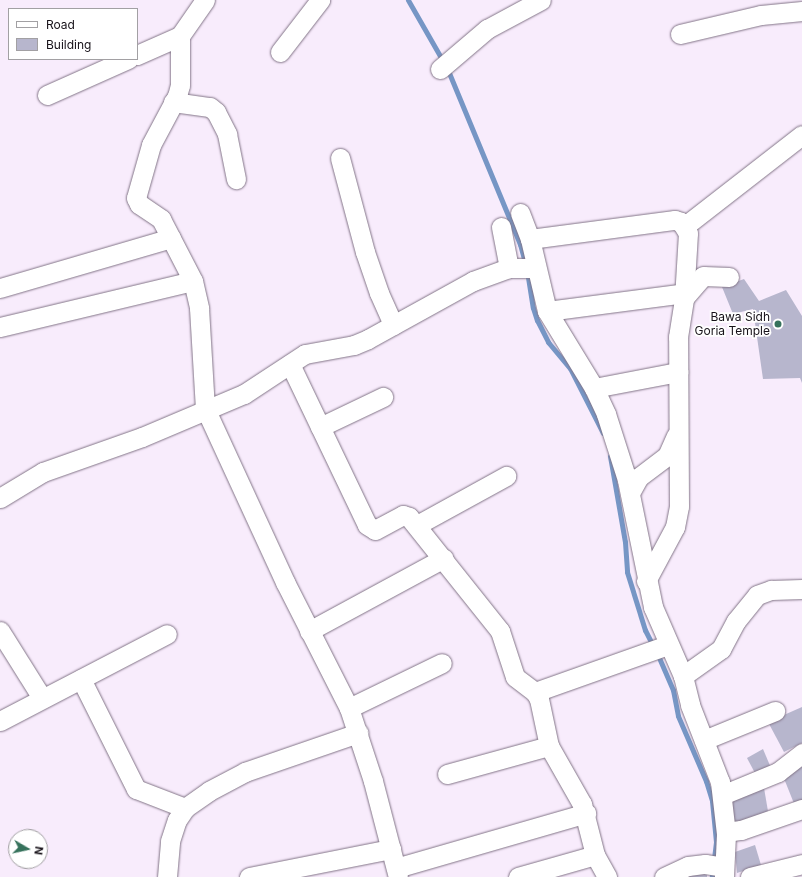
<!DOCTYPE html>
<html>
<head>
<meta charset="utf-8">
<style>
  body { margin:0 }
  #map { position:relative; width:802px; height:877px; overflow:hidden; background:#f8ecfc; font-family:Inter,sans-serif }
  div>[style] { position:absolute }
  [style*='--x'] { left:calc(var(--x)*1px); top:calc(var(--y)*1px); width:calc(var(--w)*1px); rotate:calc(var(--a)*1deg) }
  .stream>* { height:5px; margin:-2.5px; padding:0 2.5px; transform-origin:2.5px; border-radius:2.5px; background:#7696c5 }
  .building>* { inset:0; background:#b7b6cd }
  .roads { filter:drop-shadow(0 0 1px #827487) drop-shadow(0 0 1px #827487) }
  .minor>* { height:19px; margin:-9.5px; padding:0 9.5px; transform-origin:9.5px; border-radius:9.5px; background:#fff }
  .dots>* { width:11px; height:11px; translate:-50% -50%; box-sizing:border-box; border:2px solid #fff; border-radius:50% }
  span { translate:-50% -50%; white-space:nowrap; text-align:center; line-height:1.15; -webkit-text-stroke:3.5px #fff; paint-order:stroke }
  .poi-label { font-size:12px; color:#171219 }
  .right { translate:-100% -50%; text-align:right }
  .legend { position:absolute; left:8px; top:8px; width:130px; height:52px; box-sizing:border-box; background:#fff; border:1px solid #a2a0a3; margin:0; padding:5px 7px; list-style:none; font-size:12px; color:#171219 }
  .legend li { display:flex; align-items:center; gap:8px; height:20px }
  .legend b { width:20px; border:1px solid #a2a0a3 }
  .north { position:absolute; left:8px; top:829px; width:40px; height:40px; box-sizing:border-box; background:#fff; border:1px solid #a2a0a3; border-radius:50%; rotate:99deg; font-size:11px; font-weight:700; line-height:16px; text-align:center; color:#171219 }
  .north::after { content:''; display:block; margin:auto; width:14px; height:18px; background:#36725c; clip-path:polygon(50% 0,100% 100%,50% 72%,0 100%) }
</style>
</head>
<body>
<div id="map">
  <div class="stream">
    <div style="--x:408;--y:0;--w:70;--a:60.2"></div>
    <div style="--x:447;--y:68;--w:191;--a:67.5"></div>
    <div style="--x:520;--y:244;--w:20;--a:75"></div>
    <div style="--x:527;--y:271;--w:37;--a:81"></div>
    <div style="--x:533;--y:308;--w:13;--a:72"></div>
    <div style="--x:537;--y:320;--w:25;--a:63"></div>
    <div style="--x:548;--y:342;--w:34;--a:50"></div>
    <div style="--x:570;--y:368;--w:73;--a:63.1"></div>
    <div style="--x:610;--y:456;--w:87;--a:80.1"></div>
    <div style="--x:625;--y:542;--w:30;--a:86"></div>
    <div style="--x:627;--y:572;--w:61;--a:72.8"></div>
    <div style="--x:645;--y:630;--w:18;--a:63"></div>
    <div style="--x:657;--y:653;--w:40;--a:66.6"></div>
    <div style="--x:673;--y:690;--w:26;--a:79"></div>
    <div style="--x:678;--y:716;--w:71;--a:66.7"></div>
    <div style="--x:706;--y:781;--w:21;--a:73"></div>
    <div style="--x:712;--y:801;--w:41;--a:84.4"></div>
    <div style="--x:716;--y:842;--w:35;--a:97"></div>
  </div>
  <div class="building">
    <div style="clip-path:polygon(744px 279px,759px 301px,786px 290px,802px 316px,802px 383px,800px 378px,763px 379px,753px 309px,733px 314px,722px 287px)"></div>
    <div style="clip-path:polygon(802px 707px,802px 743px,784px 752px,768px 722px)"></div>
    <div style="clip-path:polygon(763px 749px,771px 768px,756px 775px,747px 758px)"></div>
    <div style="clip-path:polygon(802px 764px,802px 803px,795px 806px,783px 776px)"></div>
    <div style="clip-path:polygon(764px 788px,769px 817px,733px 826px,730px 797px)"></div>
    <div style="clip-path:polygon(755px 845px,761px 865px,737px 873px,735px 852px)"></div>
    <div style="clip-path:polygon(707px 873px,707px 877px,681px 877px,681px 876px)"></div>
  </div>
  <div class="roads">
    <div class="minor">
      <div style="--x:205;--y:0;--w:44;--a:124.8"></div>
      <div style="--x:180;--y:36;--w:49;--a:90"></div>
      <div style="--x:180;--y:85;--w:11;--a:105"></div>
      <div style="--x:177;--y:96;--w:55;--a:118"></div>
      <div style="--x:151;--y:145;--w:55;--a:105.8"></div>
      <div style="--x:136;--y:198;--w:7;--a:63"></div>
      <div style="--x:139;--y:204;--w:27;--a:34"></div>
      <div style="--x:161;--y:219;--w:70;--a:62.7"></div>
      <div style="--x:193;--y:281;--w:28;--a:77"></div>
      <div style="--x:199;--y:308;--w:100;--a:86.6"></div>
      <div style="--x:205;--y:408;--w:192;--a:65.3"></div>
      <div style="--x:285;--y:582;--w:141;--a:63.1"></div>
      <div style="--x:349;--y:708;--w:77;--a:71.8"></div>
      <div style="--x:373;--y:781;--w:99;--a:75.4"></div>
      <div style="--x:680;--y:34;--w:83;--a:-13.2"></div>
      <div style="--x:761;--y:15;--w:41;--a:-5.6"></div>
      <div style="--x:280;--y:52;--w:66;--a:-52.4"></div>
      <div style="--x:137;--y:55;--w:47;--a:-23.8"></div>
      <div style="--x:440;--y:69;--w:62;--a:-40.4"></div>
      <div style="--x:487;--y:29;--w:61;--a:-28.2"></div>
      <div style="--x:47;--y:95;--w:89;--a:-24"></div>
      <div style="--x:173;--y:102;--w:37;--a:8"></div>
      <div style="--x:210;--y:107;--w:8;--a:40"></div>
      <div style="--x:216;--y:112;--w:25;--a:63"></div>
      <div style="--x:227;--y:134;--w:46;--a:78.7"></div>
      <div style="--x:340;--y:158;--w:97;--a:75.1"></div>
      <div style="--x:365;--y:252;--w:43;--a:71.1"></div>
      <div style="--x:379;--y:293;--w:35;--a:66"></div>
      <div style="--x:520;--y:213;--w:28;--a:69"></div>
      <div style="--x:530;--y:239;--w:74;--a:76.7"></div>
      <div style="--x:547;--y:311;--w:90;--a:58.6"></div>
      <div style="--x:594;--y:388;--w:29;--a:65"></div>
      <div style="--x:606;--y:414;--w:69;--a:72.3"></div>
      <div style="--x:627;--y:480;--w:130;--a:78.4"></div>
      <div style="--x:653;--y:607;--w:75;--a:66.5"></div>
      <div style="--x:683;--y:676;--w:30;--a:76"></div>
      <div style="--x:690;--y:705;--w:83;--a:68.7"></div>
      <div style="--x:720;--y:782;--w:52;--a:83.4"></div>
      <div style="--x:726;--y:834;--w:43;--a:92.7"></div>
      <div style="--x:685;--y:226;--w:148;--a:-37.9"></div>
      <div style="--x:501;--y:227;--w:42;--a:79"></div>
      <div style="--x:530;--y:239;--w:146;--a:-7.5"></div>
      <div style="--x:675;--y:220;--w:6;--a:18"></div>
      <div style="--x:681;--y:222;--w:13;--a:58"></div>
      <div style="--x:688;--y:233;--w:65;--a:93.5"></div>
      <div style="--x:0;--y:288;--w:178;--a:-16.3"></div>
      <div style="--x:547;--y:311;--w:139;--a:-7.4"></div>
      <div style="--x:0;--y:327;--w:198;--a:-13.4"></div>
      <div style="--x:290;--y:364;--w:178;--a:64.4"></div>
      <div style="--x:367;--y:525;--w:9;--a:32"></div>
      <div style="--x:375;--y:530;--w:32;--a:-28"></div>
      <div style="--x:403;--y:515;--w:6;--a:18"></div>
      <div style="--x:409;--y:517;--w:146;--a:51.4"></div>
      <div style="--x:500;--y:631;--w:48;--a:71.9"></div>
      <div style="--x:515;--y:677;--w:25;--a:37"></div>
      <div style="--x:535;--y:692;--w:8;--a:60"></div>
      <div style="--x:539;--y:699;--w:48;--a:78"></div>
      <div style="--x:549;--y:746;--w:67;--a:60.4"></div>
      <div style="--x:582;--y:804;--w:53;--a:75.7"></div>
      <div style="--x:595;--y:855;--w:25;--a:61"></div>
      <div style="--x:594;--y:388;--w:86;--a:-10.8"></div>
      <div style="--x:320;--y:427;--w:70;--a:-25.5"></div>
      <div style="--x:630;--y:493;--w:18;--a:-61"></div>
      <div style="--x:639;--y:477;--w:35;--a:-37"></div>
      <div style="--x:667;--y:456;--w:22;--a:-66"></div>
      <div style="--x:0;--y:498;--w:50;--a:-31.2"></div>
      <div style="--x:43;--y:472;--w:105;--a:-19.5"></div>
      <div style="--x:142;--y:437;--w:111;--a:-22.9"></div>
      <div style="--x:244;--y:394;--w:73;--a:-33.3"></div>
      <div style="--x:305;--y:354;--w:50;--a:-10.4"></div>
      <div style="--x:354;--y:345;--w:15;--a:-23"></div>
      <div style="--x:368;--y:339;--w:120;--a:-28.9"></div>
      <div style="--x:473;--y:281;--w:38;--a:-20"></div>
      <div style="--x:509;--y:268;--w:26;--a:0"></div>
      <div style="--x:417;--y:525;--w:102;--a:-28.8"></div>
      <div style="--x:646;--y:581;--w:61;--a:-61.8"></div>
      <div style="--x:675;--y:527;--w:21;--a:-79"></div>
      <div style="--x:679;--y:506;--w:169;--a:-90.3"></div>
      <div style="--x:678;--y:337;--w:39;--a:-81"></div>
      <div style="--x:684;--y:298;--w:29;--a:-49"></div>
      <div style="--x:703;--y:276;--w:26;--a:2"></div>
      <div style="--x:0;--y:631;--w:79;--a:57.9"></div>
      <div style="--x:309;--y:631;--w:153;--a:-28.4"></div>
      <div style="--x:683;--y:676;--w:47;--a:-35.4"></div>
      <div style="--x:721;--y:649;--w:32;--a:-62"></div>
      <div style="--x:736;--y:621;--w:33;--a:-51"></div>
      <div style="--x:757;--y:595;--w:15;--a:-20"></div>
      <div style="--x:771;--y:590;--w:31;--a:-2"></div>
      <div style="--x:81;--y:679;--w:123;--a:63.4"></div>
      <div style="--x:136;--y:789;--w:53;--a:21.2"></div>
      <div style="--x:535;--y:692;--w:141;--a:-19.5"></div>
      <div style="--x:349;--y:708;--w:103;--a:-25.8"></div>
      <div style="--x:0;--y:721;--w:188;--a:-27.5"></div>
      <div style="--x:704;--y:740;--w:77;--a:-22.2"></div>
      <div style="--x:447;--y:774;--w:106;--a:-15.4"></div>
      <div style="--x:722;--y:795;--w:61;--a:-22.3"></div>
      <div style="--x:778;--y:772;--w:31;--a:-38"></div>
      <div style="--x:726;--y:832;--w:15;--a:-8"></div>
      <div style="--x:741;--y:830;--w:65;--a:-19"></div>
      <div style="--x:396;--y:868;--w:198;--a:-16.1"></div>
      <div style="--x:167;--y:877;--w:36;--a:-85"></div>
      <div style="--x:170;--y:841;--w:22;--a:-72"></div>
      <div style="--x:177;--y:820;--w:14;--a:-56"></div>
      <div style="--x:185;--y:808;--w:29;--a:-35"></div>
      <div style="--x:209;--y:791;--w:41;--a:-27.8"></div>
      <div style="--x:245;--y:772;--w:120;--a:-19"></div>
      <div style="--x:249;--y:877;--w:145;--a:-11.2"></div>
      <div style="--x:518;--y:877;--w:80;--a:-15.9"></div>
      <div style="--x:664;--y:877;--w:26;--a:-25"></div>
      <div style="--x:688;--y:866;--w:17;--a:-7"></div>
      <div style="--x:705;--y:864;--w:19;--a:9"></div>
      <div style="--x:750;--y:877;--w:54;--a:-14"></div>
    </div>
  </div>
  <div class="dots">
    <div style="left:778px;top:324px;background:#36725c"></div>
  </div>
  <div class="poi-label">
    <span class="right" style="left:770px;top:324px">Bawa Sidh<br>Goria Temple</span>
  </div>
  <ul class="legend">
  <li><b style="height:5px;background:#fff"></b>Road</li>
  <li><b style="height:11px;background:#b7b6cd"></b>Building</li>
  </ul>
  <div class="north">N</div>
</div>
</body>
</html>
